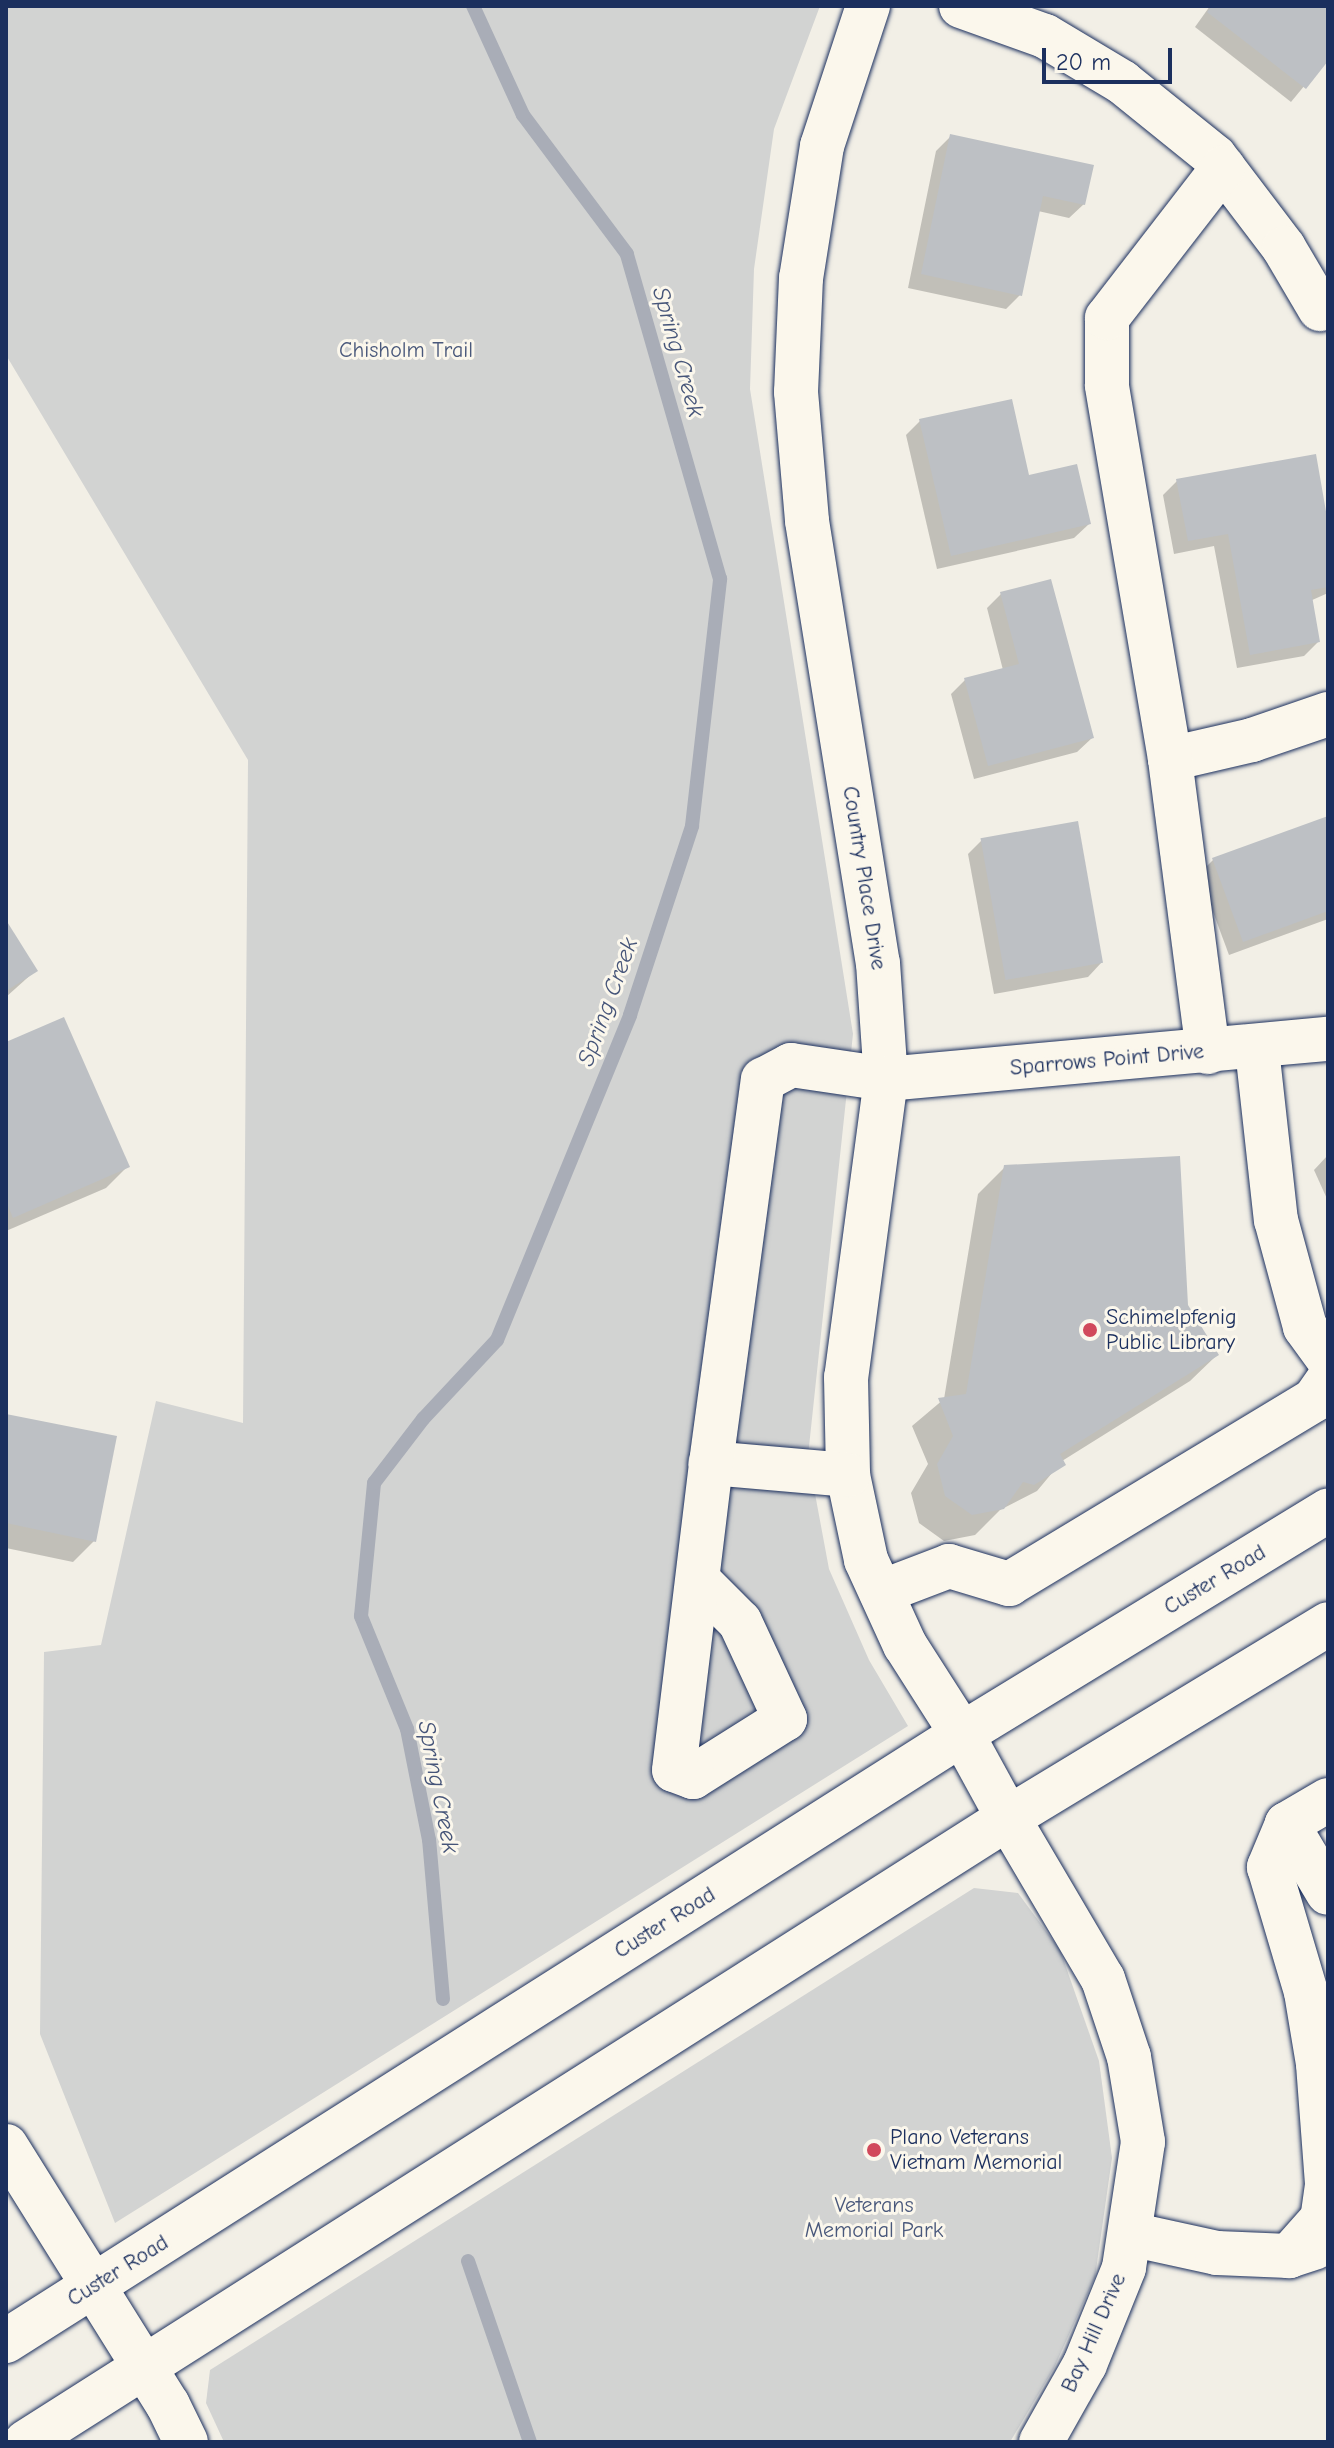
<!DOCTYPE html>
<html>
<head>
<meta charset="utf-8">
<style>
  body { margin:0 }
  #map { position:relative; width:1334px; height:2448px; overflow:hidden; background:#f2efe6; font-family:"Comic Neue",sans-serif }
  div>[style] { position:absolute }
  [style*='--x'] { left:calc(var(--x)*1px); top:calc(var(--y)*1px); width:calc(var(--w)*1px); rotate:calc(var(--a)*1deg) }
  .green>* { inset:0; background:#d2d3d2 }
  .shadow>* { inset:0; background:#0003 }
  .stream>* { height:14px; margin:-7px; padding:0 7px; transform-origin:7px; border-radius:7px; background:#a9adb7 }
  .building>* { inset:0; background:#bdc0c4; transform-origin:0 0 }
  .roads { filter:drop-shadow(0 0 2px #1b2f5e) drop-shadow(0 0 2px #1b2f5e) }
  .minor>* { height:44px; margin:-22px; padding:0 22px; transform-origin:22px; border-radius:22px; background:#fbf7ec }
  .major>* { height:44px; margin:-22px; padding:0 22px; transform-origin:22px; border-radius:22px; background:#fbf7ec }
  .dots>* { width:22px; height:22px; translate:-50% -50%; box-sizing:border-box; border:4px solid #fbf7ec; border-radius:50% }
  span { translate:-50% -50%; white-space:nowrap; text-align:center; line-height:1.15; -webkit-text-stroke:6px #fbf7ec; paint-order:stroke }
  .park-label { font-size:22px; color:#49587b }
  .street-label { font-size:22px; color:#1b2f5e }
  .poi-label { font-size:22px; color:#1b2f5e }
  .left { translate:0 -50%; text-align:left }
  .water-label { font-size:24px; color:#465579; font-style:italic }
  .frame { position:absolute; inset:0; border:8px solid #1b2f5e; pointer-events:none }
  .scale { position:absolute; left:1042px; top:48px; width:130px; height:36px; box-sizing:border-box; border:4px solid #1b2f5e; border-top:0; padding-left:10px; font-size:24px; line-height:28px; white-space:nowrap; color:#1b2f5e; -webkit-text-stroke:6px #fbf7ec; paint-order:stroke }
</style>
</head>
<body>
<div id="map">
  <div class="green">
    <div style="clip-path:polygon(6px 6px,820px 6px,774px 129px,754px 269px,750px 389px,853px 1034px,808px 1456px,829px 1569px,869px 1660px,908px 1726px,115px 2223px,40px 2034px,44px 1652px,101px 1645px,156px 1401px,243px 1423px,248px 760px,6px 355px)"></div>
    <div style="clip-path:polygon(974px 1888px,1018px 1893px,1060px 1950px,1099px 2061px,1112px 2158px,1095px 2277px,1054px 2368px,1010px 2442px,224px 2442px,206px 2403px,210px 2370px)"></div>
  </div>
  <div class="shadow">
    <div style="clip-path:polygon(1210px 6px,1328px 6px,1328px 57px,1291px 102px,1195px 27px)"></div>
    <div style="clip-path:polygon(950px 137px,1084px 204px,1069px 218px,1038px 211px,1020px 295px,1006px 309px,908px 288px,936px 151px)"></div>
    <div style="clip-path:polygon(920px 421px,1028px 477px,1089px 524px,1074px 538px,937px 569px,906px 435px)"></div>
    <div style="clip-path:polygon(1177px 481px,1328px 535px,1328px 593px,1310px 601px,1318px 642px,1304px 656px,1237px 668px,1214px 546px,1174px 554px,1163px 495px)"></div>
    <div style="clip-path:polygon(1001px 594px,1092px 738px,1077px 752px,974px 779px,951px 694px,965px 680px,1003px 670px,987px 608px)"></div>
    <div style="clip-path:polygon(1328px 818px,1328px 919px,1229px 955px,1199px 874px,1213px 860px)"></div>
    <div style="clip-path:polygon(982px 840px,1102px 962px,1088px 977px,994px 994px,968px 854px)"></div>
    <div style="clip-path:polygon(6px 924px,35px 971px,6px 997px)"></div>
    <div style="clip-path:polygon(6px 1044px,127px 1167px,106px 1188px,6px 1231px)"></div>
    <div style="clip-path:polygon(1328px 1155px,1328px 1201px,1314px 1170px)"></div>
    <div style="clip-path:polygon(1005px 1167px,1217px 1355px,1190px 1381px,1062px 1461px,1037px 1491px,1000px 1510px,975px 1535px,944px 1541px,919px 1523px,911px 1493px,928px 1464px,912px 1426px,944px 1399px,978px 1194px)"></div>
    <div style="clip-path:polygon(6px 1416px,94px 1541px,73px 1562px,6px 1548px)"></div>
  </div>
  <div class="stream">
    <div style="--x:443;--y:1999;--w:160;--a:-95"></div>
    <div style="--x:429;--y:1840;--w:113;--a:-101.2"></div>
    <div style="--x:407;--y:1729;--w:122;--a:-112.2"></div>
    <div style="--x:361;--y:1616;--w:134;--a:-84.4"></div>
    <div style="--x:374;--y:1483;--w:81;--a:-52.6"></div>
    <div style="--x:423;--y:1419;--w:108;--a:-46.9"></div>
    <div style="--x:497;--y:1340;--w:351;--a:-67.7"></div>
    <div style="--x:630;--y:1015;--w:199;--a:-71.8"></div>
    <div style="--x:692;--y:826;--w:249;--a:-83.5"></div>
    <div style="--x:720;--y:579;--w:338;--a:-106"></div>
    <div style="--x:627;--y:254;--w:174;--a:-126.8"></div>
    <div style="--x:523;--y:115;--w:120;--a:-114.6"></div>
    <div style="--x:468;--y:2261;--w:191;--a:71.1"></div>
  </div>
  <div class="building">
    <div style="clip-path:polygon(1212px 6px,1328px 6px,1328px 61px,1306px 89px,1207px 12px)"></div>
    <div style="clip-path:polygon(950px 134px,1094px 165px,1085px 205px,1043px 196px,1022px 296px,921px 274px)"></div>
    <div style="clip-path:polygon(1012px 399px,1029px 475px,1077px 464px,1091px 524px,951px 556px,919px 419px)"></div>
    <div style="clip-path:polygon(1316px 454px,1328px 523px,1328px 587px,1311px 590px,1320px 642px,1250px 655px,1228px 534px,1188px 541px,1176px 479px)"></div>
    <div style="clip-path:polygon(1051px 579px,1094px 738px,988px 766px,964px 678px,1019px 664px,1000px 592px)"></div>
    <div style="clip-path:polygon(1328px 816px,1328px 911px,1243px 942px,1212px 858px)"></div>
    <div style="left:1078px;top:821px;width:144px;height:99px;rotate:80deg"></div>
    <div style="clip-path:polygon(6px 920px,38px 971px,6px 991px)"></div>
    <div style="clip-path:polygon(64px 1017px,130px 1167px,13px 1218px,6px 1201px,6px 1042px)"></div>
    <div style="clip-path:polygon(1180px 1156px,1188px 1305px,1219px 1355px,1060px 1454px,1066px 1465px,1034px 1485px,1023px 1482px,1004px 1509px,972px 1515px,945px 1496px,937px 1464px,953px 1436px,938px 1398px,966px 1394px,1004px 1165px)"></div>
    <div style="clip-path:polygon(6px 1414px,117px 1436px,96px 1542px,6px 1523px)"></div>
  </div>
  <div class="roads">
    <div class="minor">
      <div style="--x:868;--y:6;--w:147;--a:108.2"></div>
      <div style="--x:822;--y:146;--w:134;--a:99"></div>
      <div style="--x:801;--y:278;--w:114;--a:92.5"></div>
      <div style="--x:796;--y:392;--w:129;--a:85.1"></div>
      <div style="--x:807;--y:521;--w:448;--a:80.9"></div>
      <div style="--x:878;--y:963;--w:116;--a:86.1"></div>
      <div style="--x:886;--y:1079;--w:301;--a:97.6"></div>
      <div style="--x:846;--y:1377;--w:98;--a:88.8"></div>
      <div style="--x:848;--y:1475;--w:87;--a:78"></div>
      <div style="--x:866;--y:1560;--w:94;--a:65.4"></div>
      <div style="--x:905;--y:1645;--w:106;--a:57.4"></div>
      <div style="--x:961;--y:6;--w:89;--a:19.7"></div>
      <div style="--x:1045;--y:36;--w:90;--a:30.9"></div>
      <div style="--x:1122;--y:82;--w:119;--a:38.9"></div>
      <div style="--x:1215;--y:157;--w:114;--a:52.8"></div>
      <div style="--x:1284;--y:248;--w:71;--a:59.5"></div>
      <div style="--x:1170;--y:759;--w:84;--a:-13"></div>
      <div style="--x:1252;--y:740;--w:80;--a:-18.9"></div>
      <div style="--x:1257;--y:1049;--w:172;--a:83.7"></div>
      <div style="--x:1276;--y:1220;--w:111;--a:74.8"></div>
      <div style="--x:1305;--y:1327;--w:39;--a:54"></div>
      <div style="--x:1208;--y:1052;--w:295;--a:-97.4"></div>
      <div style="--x:1170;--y:759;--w:379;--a:-99.6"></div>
      <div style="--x:1107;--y:385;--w:67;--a:-90"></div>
      <div style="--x:1107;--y:318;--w:190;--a:-52.3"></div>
      <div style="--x:848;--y:1475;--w:138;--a:-175"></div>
      <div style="--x:711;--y:1463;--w:387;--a:-82.3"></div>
      <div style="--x:763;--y:1080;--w:32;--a:-28"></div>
      <div style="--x:791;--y:1065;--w:96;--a:8.4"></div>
      <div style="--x:886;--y:1079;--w:444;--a:-5.2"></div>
      <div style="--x:698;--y:1580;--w:59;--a:45"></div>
      <div style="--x:740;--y:1622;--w:107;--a:65.1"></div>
      <div style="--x:785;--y:1719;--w:109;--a:147.8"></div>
      <div style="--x:693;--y:1777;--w:20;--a:-160"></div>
      <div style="--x:674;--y:1770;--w:309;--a:-83.1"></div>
      <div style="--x:881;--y:1592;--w:73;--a:-20.9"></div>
      <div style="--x:949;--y:1566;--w:63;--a:16.7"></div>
      <div style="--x:1009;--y:1584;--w:356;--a:-31.1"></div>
      <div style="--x:1314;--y:1400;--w:24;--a:-55"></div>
      <div style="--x:1328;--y:1800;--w:48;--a:149.7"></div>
      <div style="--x:1287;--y:1824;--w:80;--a:59.3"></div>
      <div style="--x:1008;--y:1818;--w:187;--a:59.5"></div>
      <div style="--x:1103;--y:1979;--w:82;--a:71.6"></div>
      <div style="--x:1129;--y:2057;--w:86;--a:80.6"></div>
      <div style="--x:1143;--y:2142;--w:127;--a:98.6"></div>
      <div style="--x:1124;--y:2268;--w:104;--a:112.1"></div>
      <div style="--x:1085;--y:2364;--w:90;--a:119.4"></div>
      <div style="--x:1287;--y:1824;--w:47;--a:112.7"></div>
      <div style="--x:1269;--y:1867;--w:130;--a:73.5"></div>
      <div style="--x:1306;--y:1992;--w:73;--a:80.5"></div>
      <div style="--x:1318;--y:2064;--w:121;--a:85.7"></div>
      <div style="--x:1327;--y:2185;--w:34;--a:98"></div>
      <div style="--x:1322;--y:2219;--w:50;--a:131.7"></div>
      <div style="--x:6;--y:2146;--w:305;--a:58"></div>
      <div style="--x:168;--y:2405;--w:41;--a:64.1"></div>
      <div style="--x:1130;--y:2234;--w:89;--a:12.3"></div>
      <div style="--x:1217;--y:2253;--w:72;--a:2.4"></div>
      <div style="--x:1289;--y:2256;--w:28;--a:-18"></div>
    </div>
    <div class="major">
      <div style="--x:962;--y:1734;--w:96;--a:61.3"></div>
      <div style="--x:6;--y:2341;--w:1132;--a:-32.41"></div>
      <div style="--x:962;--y:1734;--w:429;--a:-31.4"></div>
      <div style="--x:26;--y:2442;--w:1163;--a:-32.43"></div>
      <div style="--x:1008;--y:1818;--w:374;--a:-31.2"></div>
    </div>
  </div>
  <div class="dots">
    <div style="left:1090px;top:1330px;background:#d1495b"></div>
    <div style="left:874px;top:2150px;background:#d1495b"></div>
  </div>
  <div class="park-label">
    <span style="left:406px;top:351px">Chisholm Trail</span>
    <span style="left:874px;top:2218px">Veterans<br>Memorial Park</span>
  </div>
  <div class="street-label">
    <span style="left:864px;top:878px;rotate:81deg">Country Place Drive</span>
    <span style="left:1107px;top:1060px;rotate:-5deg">Sparrows Point Drive</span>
    <span style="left:1215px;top:1580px;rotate:-31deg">Custer Road</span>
    <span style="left:665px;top:1923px;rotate:-32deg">Custer Road</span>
    <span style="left:118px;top:2271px;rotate:-32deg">Custer Road</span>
    <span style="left:1094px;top:2333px;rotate:-66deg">Bay Hill Drive</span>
  </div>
  <div class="poi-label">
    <span class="left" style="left:1106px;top:1330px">Schimelpfenig<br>Public Library</span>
    <span class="left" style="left:890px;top:2150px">Plano Veterans<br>Vietnam Memorial</span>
  </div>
  <div class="water-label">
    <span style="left:678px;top:352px;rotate:74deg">Spring Creek</span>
    <span style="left:608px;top:1002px;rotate:-70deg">Spring Creek</span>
    <span style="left:438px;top:1787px;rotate:79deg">Spring Creek</span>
  </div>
  <div class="frame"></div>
  <div class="scale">20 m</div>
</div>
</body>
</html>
